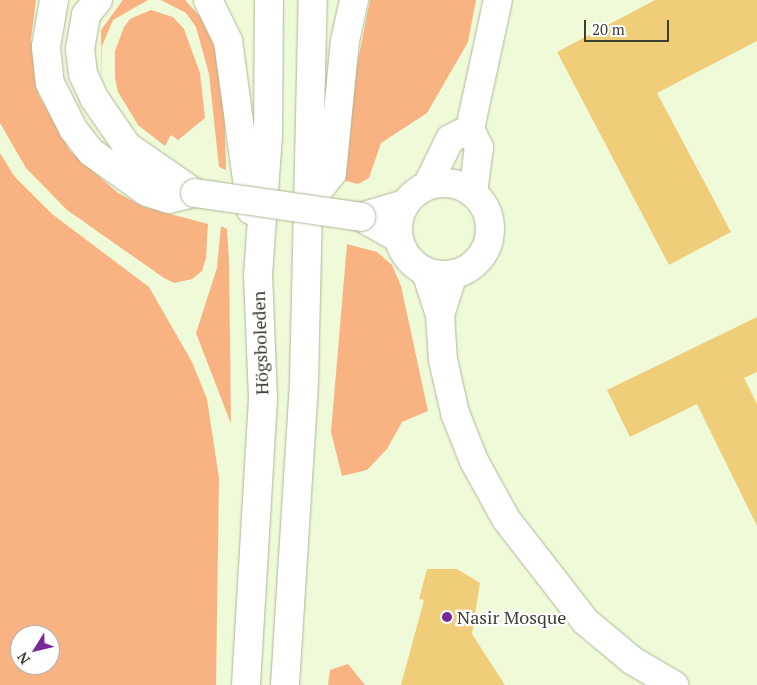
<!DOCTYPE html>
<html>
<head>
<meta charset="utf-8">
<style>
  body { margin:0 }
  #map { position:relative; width:757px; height:685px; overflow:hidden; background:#effad9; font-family:"PT Serif",serif }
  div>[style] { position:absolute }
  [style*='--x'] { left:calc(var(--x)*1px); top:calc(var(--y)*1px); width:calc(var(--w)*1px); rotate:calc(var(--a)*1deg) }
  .green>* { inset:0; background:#f9b282 }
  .building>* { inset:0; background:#f0ce79 }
  .roads { filter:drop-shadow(0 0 1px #adb798) drop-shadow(0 0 1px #adb798) }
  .street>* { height:28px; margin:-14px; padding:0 14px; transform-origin:14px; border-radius:14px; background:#fff }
  .street>.ring { margin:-14px; padding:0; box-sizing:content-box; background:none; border:28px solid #fff; border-radius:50% }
  .secondary>* { height:28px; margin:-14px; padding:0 14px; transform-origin:14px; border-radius:14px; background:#fff }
  .bridges { filter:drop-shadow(0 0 1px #adb798) drop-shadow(0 0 1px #adb798) }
  .secondary-bridge>* { height:28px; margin:-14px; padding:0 14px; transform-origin:14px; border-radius:14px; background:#fff }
  .dots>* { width:14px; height:14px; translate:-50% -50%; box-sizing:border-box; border:2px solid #fff; border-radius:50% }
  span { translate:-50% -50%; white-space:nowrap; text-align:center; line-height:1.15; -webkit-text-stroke:4.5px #fff; paint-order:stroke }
  .street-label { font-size:18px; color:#3a3e31 }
  .poi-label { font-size:18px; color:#3a3e31 }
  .left { translate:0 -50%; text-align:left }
  .north { position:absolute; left:10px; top:625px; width:50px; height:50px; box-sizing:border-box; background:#fff; border:1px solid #b0b2ad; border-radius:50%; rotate:234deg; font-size:14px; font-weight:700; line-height:20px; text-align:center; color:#3a3e31 }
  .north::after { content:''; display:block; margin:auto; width:18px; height:22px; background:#77299a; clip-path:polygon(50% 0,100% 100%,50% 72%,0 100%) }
  .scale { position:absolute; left:584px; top:20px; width:85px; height:22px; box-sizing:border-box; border:2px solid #3a3e31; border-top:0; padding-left:6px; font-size:15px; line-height:18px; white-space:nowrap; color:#3a3e31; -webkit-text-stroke:4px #fff; paint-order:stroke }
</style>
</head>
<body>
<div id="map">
  <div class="green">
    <div style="clip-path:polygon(0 0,36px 0,31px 39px,38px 94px,70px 151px,118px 193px,144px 207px,208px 224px,206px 258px,202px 271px,192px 279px,174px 283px,164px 278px,67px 210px,26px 168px,0 123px)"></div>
    <div style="clip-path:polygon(123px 0,148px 0,113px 20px,102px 46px,102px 82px,101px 30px)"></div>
    <div style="clip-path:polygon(161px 0,185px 0,204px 21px,213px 39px,224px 99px,226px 170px,219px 167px,209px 74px,196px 27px,186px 13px)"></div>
    <div style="clip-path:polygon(370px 0,476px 0,468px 42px,427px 113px,381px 143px,369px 178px,358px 184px,346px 181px,344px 175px,352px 91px)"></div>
    <div style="clip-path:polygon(151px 10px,173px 17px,184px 29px,200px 73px,205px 118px,178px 140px,171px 135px,165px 146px,138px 125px,118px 92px,115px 78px,115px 51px,124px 27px,130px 19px)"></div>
    <div style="clip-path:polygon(evenodd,0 153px,14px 176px,52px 214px,149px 287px,192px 362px,207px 399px,219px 478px,216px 685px,0 685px,0 153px,20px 635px,50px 635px,50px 665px,20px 665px,20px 635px)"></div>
    <div style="clip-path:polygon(221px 226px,227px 229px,229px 260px,231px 424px,196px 333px,217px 268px)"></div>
    <div style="clip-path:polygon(347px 244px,377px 252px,392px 265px,401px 286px,428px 411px,402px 422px,387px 449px,367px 470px,342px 476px,331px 432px)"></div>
    <div style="clip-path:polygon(348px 664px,365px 685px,328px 685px,330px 670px)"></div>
  </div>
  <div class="building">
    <div style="clip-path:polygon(655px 0,757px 0,757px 41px,657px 93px,731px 232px,669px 265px,557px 52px)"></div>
    <div style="clip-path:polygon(757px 317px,757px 372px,744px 378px,757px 404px,757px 526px,697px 404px,630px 437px,607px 390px)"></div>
    <div style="clip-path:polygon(427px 569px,457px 569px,480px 583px,472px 634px,505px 685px,401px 685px,424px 600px,419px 599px)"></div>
  </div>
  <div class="roads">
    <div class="street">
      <div class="ring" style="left:398px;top:183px;width:64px;height:64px"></div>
      <div style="--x:427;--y:186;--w:52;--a:-63.9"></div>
      <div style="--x:450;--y:139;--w:22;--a:-27"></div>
      <div style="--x:473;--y:193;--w:46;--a:-82.6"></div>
      <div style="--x:479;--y:147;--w:20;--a:-117"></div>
      <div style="--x:470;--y:129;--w:132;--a:-77.8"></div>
    </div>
    <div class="secondary">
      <div style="--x:54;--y:0;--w:48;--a:99.7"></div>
      <div style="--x:46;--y:47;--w:36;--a:84"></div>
      <div style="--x:50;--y:83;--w:51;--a:63.4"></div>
      <div style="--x:73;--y:129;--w:29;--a:52"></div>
      <div style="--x:91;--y:152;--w:69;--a:35.5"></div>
      <div style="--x:147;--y:192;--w:22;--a:18"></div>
      <div style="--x:168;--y:199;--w:28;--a:-13"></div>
      <div style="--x:98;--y:0;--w:19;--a:129"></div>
      <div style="--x:86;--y:15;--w:35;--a:100"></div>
      <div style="--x:80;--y:49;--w:25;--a:83"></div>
      <div style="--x:83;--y:74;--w:26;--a:65"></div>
      <div style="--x:94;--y:98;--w:58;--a:55.5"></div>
      <div style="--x:127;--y:146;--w:83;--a:34.7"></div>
      <div style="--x:208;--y:0;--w:46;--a:64"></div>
      <div style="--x:228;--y:41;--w:171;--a:82.2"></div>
      <div style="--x:311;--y:200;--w:34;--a:-52"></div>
      <div style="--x:332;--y:173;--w:133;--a:-84.4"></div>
      <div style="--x:345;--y:41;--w:42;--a:-77.6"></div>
      <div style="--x:361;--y:217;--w:46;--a:-16.5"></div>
      <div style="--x:361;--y:217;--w:43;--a:29.6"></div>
      <div style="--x:426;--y:272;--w:45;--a:72"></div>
      <div style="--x:440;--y:315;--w:45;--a:86.2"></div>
      <div style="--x:443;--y:360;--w:54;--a:77.2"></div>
      <div style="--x:455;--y:413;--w:52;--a:68.4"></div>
      <div style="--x:474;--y:461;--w:66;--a:61.1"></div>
      <div style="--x:506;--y:519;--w:129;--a:52.2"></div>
      <div style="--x:585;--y:621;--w:62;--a:39.8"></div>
      <div style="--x:633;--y:661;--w:48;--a:30.3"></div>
      <div style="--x:440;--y:315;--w:43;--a:-72.4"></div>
      <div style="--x:246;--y:685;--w:287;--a:-86.6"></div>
      <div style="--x:263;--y:399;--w:124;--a:-92.3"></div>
      <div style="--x:258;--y:275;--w:138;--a:-85.9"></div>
      <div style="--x:268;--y:137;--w:137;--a:-89.6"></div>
      <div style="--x:285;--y:685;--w:304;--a:-86.4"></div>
      <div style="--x:304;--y:382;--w:382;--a:-88.7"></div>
    </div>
  </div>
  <div class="bridges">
    <div class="secondary-bridge">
      <div style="--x:195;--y:193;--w:168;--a:8.2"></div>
    </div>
  </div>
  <div class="dots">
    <div style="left:447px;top:617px;background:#77299a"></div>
  </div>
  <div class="street-label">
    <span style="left:260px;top:343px;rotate:-92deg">Högsboleden</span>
  </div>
  <div class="poi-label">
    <span class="left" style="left:457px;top:617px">Nasir Mosque</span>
  </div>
  <div class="north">N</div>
  <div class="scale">20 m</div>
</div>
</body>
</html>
